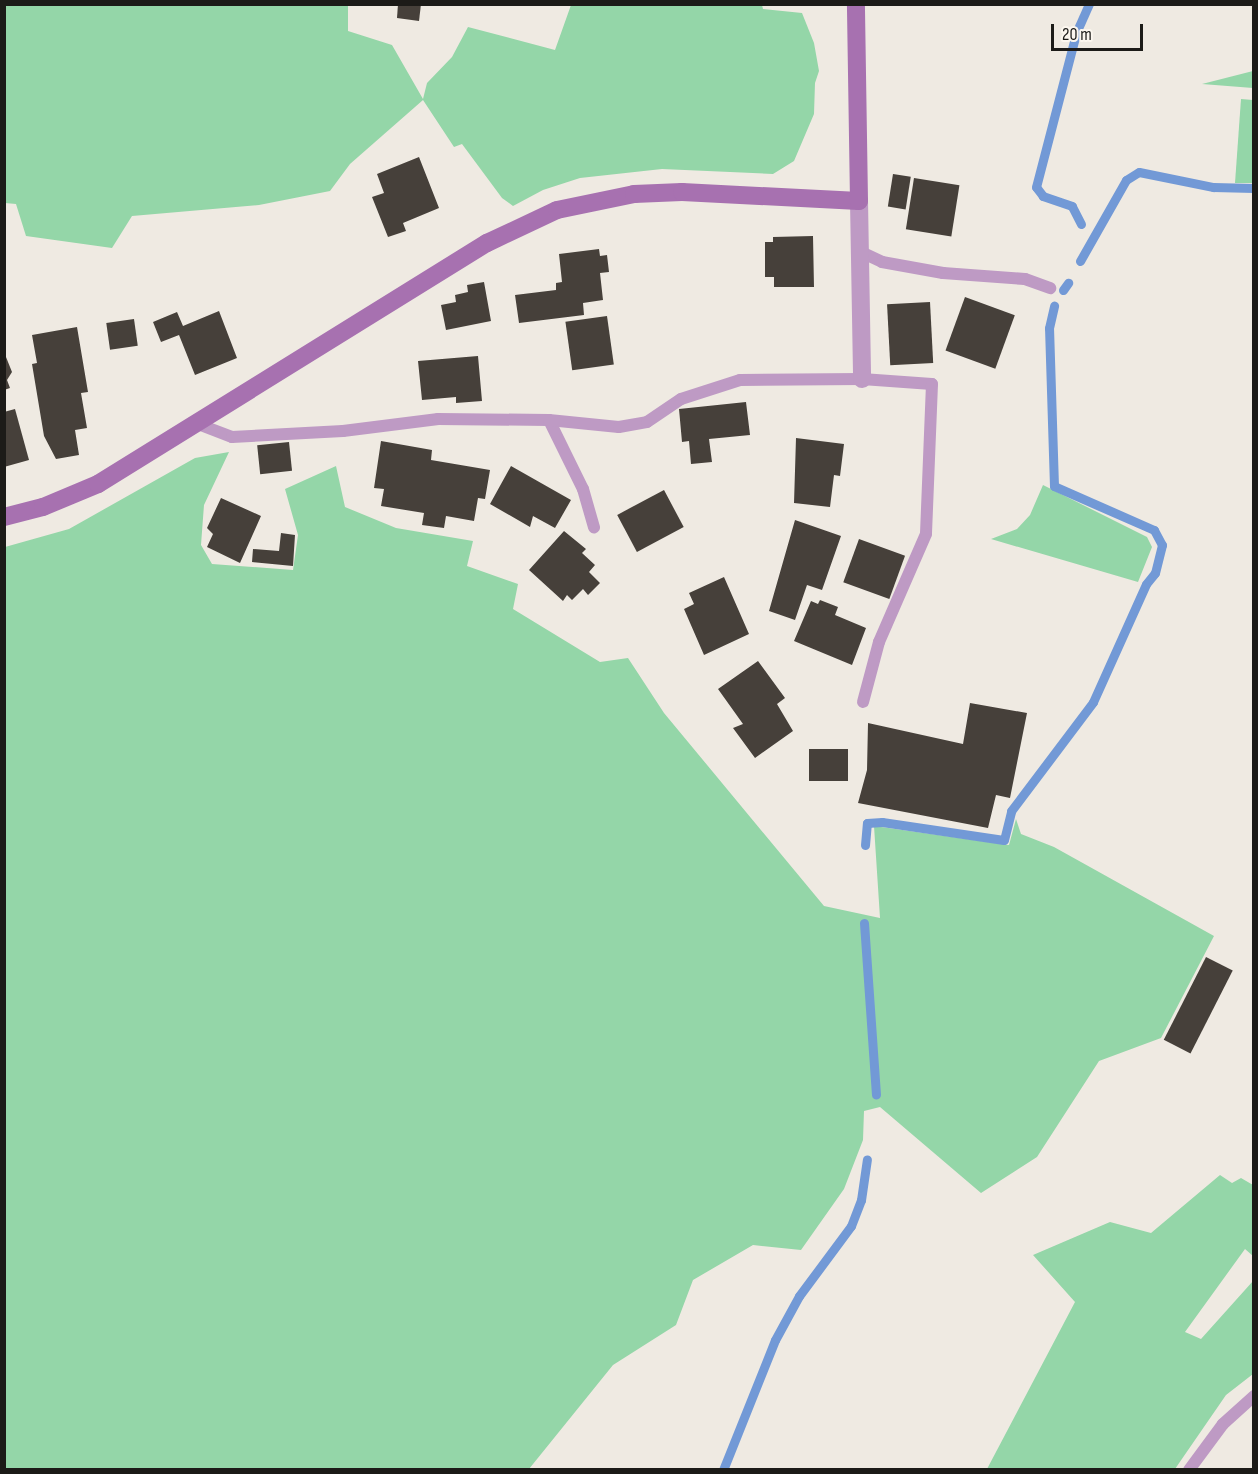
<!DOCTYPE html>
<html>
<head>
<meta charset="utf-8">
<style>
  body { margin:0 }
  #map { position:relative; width:1258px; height:1474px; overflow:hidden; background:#efeae2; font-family:"Sofia Sans Condensed",sans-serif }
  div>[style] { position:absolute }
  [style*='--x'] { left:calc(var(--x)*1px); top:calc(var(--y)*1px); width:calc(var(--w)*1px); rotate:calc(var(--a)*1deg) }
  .green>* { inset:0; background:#94d6a8 }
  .stream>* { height:9px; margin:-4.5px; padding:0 4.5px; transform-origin:4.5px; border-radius:4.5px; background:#7299d6 }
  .building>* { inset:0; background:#46403a; transform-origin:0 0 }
  .lane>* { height:12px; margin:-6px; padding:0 6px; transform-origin:6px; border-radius:6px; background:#be9ac4 }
  .street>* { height:18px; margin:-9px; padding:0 9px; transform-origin:9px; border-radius:9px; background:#be9ac4 }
  .secondary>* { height:18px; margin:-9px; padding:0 9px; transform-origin:9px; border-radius:9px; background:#a771b0 }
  span { translate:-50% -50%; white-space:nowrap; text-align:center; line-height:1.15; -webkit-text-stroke:6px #fcf7ef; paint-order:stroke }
  .frame { position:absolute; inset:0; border:6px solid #1c1b18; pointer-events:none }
  .scale { position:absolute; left:1051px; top:24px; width:92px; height:27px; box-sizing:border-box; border:3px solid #1c1b18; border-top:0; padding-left:8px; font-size:18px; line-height:21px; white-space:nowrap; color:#1c1b18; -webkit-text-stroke:4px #fcf7ef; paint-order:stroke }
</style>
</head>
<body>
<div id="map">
  <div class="green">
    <div style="clip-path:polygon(4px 5px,348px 5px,348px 31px,392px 45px,423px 99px,427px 83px,452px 57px,468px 27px,555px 50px,571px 5px,762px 5px,763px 9px,802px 13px,814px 43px,819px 71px,815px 83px,814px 114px,794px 161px,773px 174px,662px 169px,580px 178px,543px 190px,513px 206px,502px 198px,462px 144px,454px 147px,423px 100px,350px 164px,330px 191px,259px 205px,132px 216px,112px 248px,26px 236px,16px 204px,5px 203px)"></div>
    <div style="clip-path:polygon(1253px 71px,1253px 88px,1202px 84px)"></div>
    <div style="clip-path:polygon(1241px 99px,1253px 100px,1253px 183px,1235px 183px)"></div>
    <div style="clip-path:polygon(229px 452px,204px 505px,201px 545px,212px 564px,293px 570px,298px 535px,285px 489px,336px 466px,345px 507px,396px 528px,473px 541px,467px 566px,518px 584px,513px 609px,600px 662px,628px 658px,664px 713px,824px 906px,880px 918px,874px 826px,1009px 845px,1016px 819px,1021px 834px,1054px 847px,1214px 936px,1161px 1038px,1099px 1061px,1037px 1157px,981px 1193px,880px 1107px,864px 1111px,863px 1140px,844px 1189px,801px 1250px,753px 1245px,693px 1280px,676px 1325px,613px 1365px,529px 1469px,5px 1469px,5px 547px,69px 529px,195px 458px)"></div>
    <div style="clip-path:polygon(1043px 485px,1147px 537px,1152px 547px,1138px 582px,991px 539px,1017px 529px,1030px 515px)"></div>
    <div style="clip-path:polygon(1220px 1175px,1232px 1183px,1241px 1178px,1253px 1185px,1253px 1256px,1245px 1249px,1185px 1332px,1201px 1339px,1253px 1281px,1253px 1374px,1226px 1395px,1175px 1469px,987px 1469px,1075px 1302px,1033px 1255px,1110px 1222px,1151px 1233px)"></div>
  </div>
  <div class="stream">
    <div style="--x:1081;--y:224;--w:20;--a:-117"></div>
    <div style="--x:1072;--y:206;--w:31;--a:-161"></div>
    <div style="--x:1043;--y:196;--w:11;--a:-128"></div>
    <div style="--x:1036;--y:187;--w:159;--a:-75.4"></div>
    <div style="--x:1076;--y:33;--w:32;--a:-66"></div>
    <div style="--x:1080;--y:261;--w:93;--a:-60.4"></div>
    <div style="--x:1126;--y:180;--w:15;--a:-32"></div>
    <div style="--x:1139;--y:172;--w:76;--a:11.5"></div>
    <div style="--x:1213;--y:187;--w:41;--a:1.4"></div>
    <div style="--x:1063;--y:290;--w:9;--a:-54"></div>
    <div style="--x:865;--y:845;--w:22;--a:-85"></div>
    <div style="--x:867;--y:823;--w:15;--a:-4"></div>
    <div style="--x:882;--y:822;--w:123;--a:8.4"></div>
    <div style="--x:1004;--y:840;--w:30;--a:-76"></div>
    <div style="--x:1011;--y:811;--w:136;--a:-53"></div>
    <div style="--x:1093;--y:702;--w:129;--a:-65.8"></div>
    <div style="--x:1146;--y:584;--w:14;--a:-51"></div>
    <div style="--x:1155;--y:573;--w:29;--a:-76"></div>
    <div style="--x:1162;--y:545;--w:17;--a:-118"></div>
    <div style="--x:1154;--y:530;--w:109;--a:-156.3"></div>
    <div style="--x:1054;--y:486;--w:158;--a:-91.8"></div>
    <div style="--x:1049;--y:328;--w:23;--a:-77"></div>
    <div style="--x:864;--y:923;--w:172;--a:86"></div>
    <div style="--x:723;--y:1470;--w:140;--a:-68.2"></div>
    <div style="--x:775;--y:1340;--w:50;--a:-61.4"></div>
    <div style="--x:799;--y:1296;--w:87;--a:-53.4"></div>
    <div style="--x:851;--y:1226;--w:28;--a:-69"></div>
    <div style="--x:861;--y:1200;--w:41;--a:-81.7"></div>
  </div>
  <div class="building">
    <div style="clip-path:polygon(398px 4px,421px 4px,419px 21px,397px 18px)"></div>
    <div style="clip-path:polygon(419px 157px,439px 208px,403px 223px,406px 231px,388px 237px,372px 197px,384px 193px,377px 174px)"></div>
    <div style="left:893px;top:174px;width:18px;height:33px;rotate:9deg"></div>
    <div style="left:914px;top:178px;width:46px;height:52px;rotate:9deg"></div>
    <div style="clip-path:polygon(813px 236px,814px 287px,774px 287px,774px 277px,765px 277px,765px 242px,773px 242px,773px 237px)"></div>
    <div style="clip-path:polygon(599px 249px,600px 256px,607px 255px,609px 272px,600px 273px,603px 300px,583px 303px,584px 315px,519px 323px,515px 295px,556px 290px,556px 283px,562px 282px,559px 254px)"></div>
    <div style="clip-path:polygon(484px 282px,491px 321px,446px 330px,441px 305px,456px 302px,455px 295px,468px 292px,467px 285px)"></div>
    <div style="left:965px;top:297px;width:53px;height:57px;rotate:20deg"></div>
    <div style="left:930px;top:302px;width:61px;height:43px;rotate:87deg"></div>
    <div style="clip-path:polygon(219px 311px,237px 358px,195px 375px,179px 335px,161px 342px,153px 322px,177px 312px,183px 326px)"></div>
    <div style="left:607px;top:316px;width:49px;height:42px;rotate:82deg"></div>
    <div style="left:134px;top:319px;width:27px;height:28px;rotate:82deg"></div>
    <div style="clip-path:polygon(77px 327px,88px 392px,81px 393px,87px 428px,75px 430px,79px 455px,56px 459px,44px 436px,32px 364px,37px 363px,32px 335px)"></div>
    <div style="clip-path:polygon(4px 352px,12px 372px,7px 380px,10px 388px,4px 390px)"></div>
    <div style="clip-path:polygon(478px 356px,482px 401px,456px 403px,456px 397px,422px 400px,418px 361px)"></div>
    <div style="clip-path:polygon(746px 402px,750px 435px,709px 439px,712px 462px,691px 464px,689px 441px,682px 442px,679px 409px)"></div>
    <div style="clip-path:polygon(15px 409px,29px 460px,4px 467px,4px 412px)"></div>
    <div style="clip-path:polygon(796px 438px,844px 444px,840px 476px,834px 475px,830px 507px,794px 503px)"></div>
    <div style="clip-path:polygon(381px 441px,432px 450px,431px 460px,490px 470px,485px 499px,478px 498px,474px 521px,446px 516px,444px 528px,422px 525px,424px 513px,381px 506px,384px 489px,374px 488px)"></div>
    <div style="left:289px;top:442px;width:29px;height:32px;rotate:84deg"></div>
    <div style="clip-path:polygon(511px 466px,571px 500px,555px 528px,533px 516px,530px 527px,490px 504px)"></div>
    <div style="left:664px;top:490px;width:42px;height:53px;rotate:62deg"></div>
    <div style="clip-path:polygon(221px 498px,261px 516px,240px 563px,207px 547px,213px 534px,207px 528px)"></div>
    <div style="clip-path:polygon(795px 520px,841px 536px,822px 590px,807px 585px,795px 620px,769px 611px)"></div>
    <div style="clip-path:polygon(564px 531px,586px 549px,582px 553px,595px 565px,589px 572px,600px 583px,588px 595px,583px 589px,572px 600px,567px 595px,563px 601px,529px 570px)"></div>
    <div style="clip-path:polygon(281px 533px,295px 535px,293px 566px,252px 562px,253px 549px,279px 551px)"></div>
    <div style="left:859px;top:539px;width:49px;height:46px;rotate:20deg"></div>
    <div style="clip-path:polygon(724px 577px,749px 634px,704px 655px,684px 609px,694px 604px,689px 593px)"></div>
    <div style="clip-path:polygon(820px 600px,838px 607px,835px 615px,866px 628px,852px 665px,794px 641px,811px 601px,818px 604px)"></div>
    <div style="clip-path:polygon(758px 661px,785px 698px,777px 704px,793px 731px,755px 758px,733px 728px,743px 724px,718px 689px)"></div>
    <div style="clip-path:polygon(970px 703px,1027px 713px,1010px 798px,996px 795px,988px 828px,858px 803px,867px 770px,868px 723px,963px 744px)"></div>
    <div style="left:809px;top:749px;width:39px;height:32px"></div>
    <div style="left:1206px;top:957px;width:30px;height:93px;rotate:27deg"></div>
  </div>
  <div class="lane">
    <div style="--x:861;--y:252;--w:23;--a:25"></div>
    <div style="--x:882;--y:262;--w:62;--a:10.2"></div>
    <div style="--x:943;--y:273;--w:82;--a:4.2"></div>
    <div style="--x:1025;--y:279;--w:27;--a:20"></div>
    <div style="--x:549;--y:420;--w:77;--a:63.8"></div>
    <div style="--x:583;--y:489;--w:40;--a:74"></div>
    <div style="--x:198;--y:424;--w:36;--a:21"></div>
    <div style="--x:232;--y:437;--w:111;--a:-3.1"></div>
    <div style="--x:343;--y:431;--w:96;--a:-7.2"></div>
    <div style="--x:438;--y:419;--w:111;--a:0.5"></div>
    <div style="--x:549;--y:420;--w:70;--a:5.7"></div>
    <div style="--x:619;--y:427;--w:28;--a:-10"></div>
    <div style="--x:647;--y:422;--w:41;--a:-34.1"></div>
    <div style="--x:681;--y:399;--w:62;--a:-17.9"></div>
    <div style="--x:740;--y:380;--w:122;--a:-0.5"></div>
    <div style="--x:862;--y:379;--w:70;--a:4.1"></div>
    <div style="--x:932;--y:384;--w:150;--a:92.3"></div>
    <div style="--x:926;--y:534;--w:118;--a:113.5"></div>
    <div style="--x:879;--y:642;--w:62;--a:104.9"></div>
    <div style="--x:1189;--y:1470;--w:57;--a:-53.5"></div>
    <div style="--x:1223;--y:1424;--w:42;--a:-42.1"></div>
  </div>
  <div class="street">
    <div style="--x:859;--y:201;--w:178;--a:89"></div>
  </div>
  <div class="secondary">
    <div style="--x:4;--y:517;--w:40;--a:-14.4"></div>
    <div style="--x:43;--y:507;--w:60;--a:-22.7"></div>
    <div style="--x:98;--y:484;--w:458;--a:-31.8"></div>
    <div style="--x:487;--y:243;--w:77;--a:-25.2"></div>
    <div style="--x:557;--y:210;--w:79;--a:-11.7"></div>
    <div style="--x:634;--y:194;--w:48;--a:-2.4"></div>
    <div style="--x:682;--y:192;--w:177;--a:2.9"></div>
    <div style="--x:859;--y:201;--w:197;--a:-90.9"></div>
  </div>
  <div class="frame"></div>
  <div class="scale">20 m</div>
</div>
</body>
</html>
